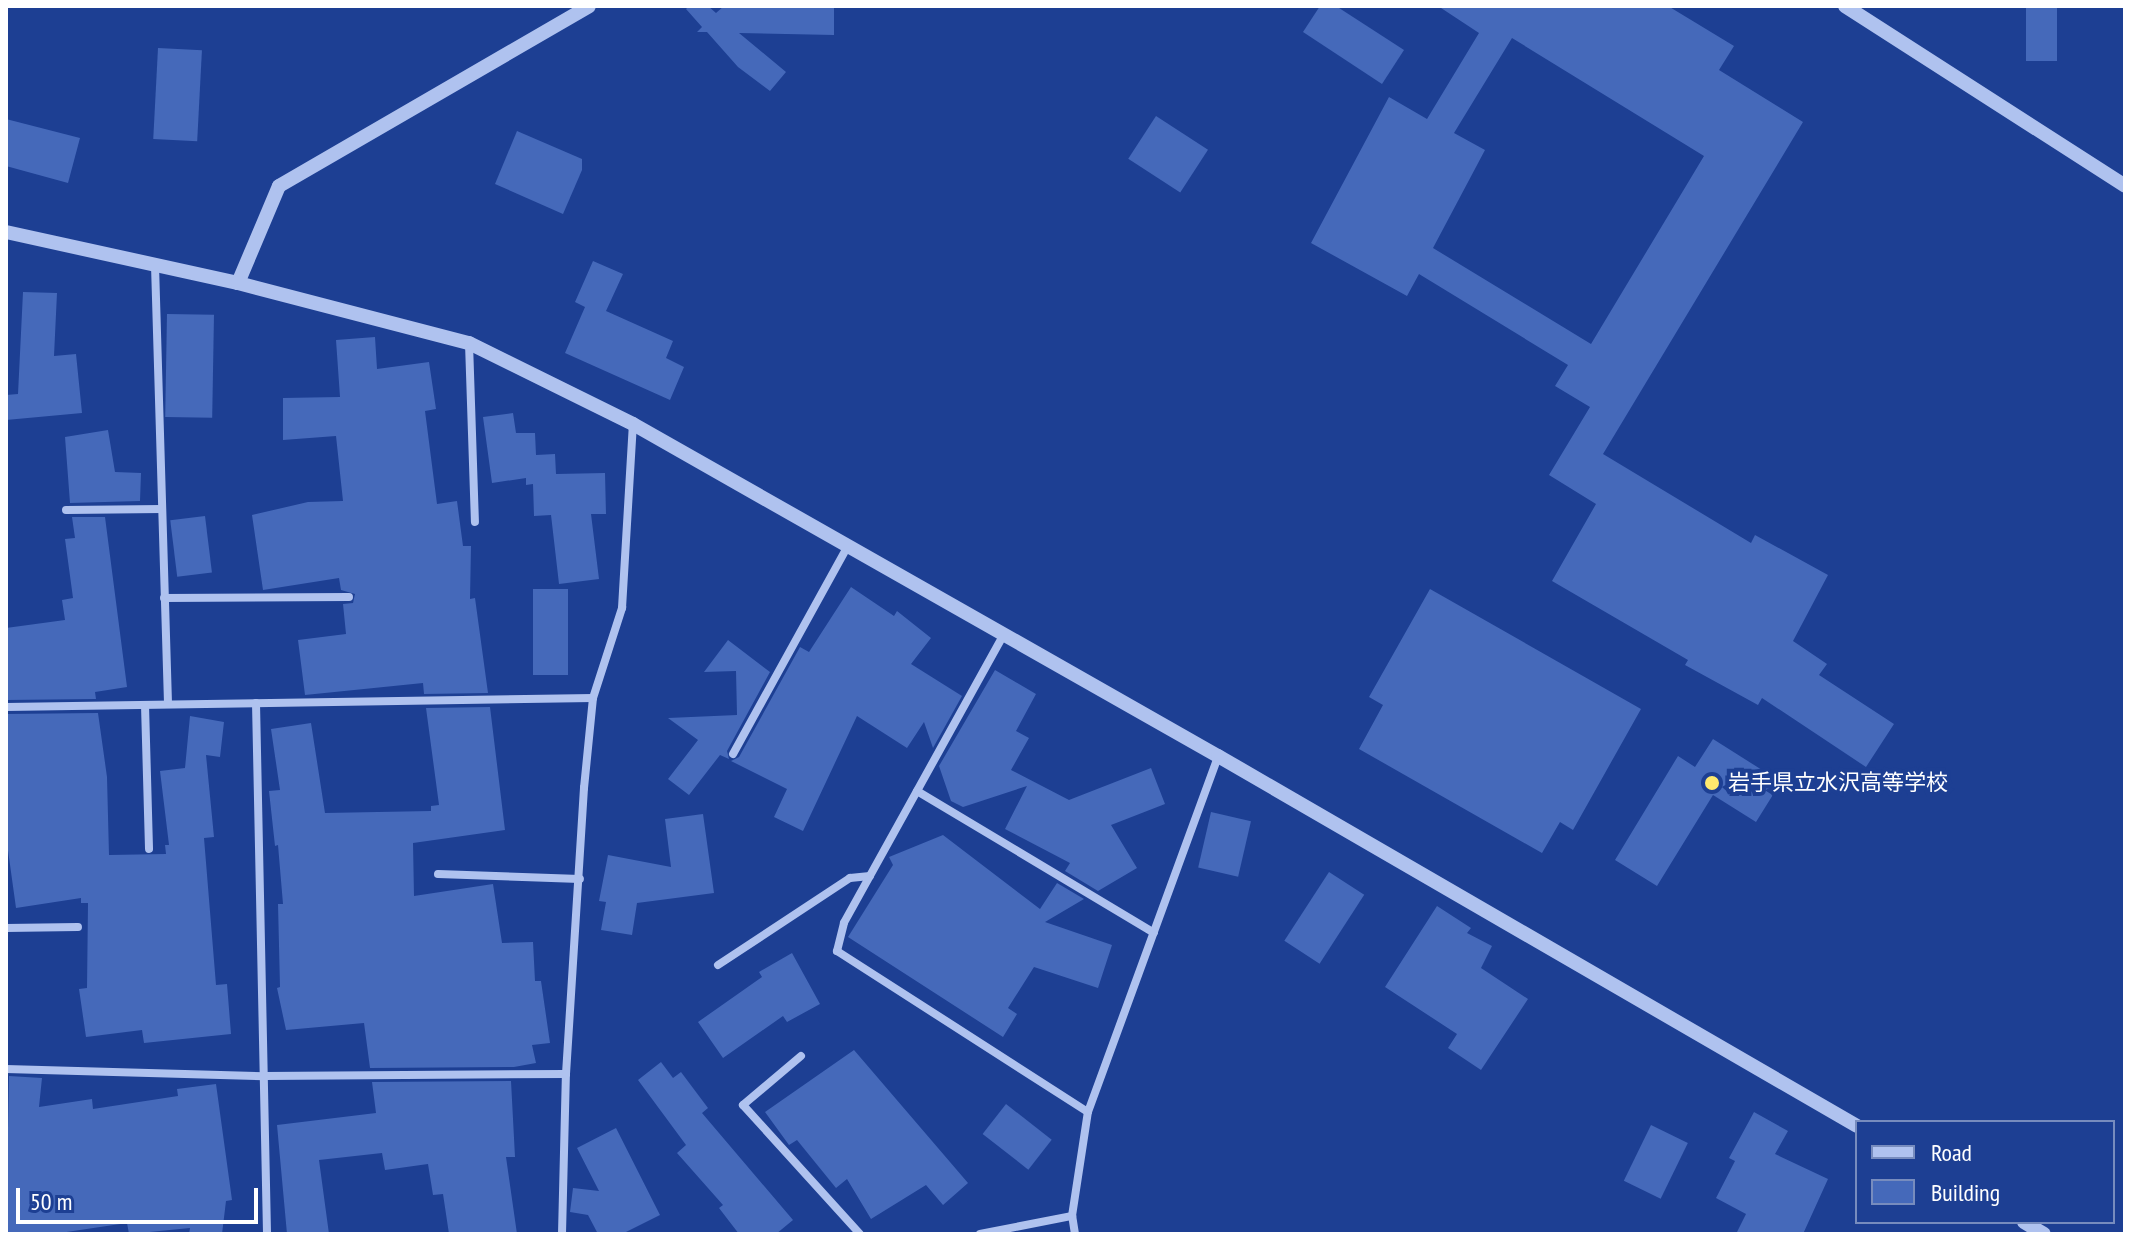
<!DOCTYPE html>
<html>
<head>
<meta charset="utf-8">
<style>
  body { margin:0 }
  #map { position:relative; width:2131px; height:1240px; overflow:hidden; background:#1d3f93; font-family:"PT Sans Narrow","Noto Sans JP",sans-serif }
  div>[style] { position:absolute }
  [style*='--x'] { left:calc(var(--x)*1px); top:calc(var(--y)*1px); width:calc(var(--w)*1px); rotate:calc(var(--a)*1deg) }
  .building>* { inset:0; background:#4569ba; transform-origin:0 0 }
  .minor>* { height:8px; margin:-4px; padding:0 4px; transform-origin:4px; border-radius:4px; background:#afc2ef }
  .tertiary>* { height:14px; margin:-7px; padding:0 7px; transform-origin:7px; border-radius:7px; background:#afc2ef }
  .dots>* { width:22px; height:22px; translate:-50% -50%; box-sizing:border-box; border:4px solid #1d3f93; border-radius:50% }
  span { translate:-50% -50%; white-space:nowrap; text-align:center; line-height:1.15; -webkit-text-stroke:8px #1d3f93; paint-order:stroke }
  .poi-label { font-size:22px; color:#fff }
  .left { translate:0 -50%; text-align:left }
  .frame { position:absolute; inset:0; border:8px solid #fff; pointer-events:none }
  .legend { position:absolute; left:1855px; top:1120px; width:260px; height:104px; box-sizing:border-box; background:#1d3f93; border:2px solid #778cbe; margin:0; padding:10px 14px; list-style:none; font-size:24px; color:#fff }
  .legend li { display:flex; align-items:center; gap:16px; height:40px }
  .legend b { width:40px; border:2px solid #778cbe }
  .scale { position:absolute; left:16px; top:1188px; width:242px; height:36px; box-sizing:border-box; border:4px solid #fff; border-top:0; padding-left:10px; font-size:24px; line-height:28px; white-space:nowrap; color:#fff; -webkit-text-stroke:6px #1d3f93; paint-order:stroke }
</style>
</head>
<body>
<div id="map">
  <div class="building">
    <div style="clip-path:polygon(689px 6px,708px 6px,716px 13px,724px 6px,834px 6px,834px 35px,739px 33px,786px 72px,770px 91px,738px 67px,707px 32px,697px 32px,702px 27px,686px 9px)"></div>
    <div style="clip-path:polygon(1320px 6px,1336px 6px,1404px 50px,1382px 84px,1303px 32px)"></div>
    <div style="clip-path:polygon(evenodd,1438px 6px,1668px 6px,1734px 46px,1719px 70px,1803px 122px,1603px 454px,1751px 543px,1755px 535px,1828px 575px,1793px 641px,1827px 664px,1819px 675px,1894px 724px,1866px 767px,1762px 698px,1758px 705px,1685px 665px,1688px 660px,1552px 581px,1596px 504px,1549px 475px,1590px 407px,1555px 386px,1568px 365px,1419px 274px,1407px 296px,1311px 243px,1389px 97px,1427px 119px,1479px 33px,1438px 6px,1512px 38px,1704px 156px,1591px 344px,1433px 248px,1485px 150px,1454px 133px,1512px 38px)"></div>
    <div style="left:2026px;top:6px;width:31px;height:55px"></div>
    <div style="left:158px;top:48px;width:44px;height:91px;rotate:3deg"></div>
    <div style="left:1156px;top:116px;width:62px;height:51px;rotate:33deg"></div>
    <div style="clip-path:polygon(6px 119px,80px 138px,68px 183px,6px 166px)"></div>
    <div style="clip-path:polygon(517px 131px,582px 159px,582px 170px,563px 214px,495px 184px)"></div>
    <div style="clip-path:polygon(593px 261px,623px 274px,606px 311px,673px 341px,666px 358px,684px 367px,670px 400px,565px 353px,585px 307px,575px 302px)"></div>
    <div style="clip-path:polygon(23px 292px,57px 293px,54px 356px,76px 354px,82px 413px,6px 420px,6px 395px,18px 394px)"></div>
    <div style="left:167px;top:314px;width:47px;height:103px;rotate:1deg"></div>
    <div style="clip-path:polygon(375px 337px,377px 369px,429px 362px,436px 409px,425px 411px,437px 504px,457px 501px,463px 546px,471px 546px,470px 599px,475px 598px,488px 693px,424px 694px,423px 683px,305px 695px,298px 640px,346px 634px,343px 604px,353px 603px,355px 594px,341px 590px,339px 578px,263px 590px,252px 515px,308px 502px,343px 501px,336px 436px,283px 440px,283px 398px,340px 397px,336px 340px)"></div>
    <div style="clip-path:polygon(513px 413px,516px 433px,535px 433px,536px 455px,555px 454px,556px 474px,605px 473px,606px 514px,591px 514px,599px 579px,559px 584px,551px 515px,534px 516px,533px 484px,526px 485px,526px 478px,492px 483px,483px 417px)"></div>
    <div style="clip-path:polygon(108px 430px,115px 472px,141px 473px,140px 501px,70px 503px,65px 437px)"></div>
    <div style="left:205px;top:516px;width:57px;height:35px;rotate:83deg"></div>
    <div style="clip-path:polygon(72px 517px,105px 517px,127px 687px,95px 692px,96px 699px,6px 700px,6px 628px,65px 620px,62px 600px,73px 598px,65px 539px,75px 538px)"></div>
    <div style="clip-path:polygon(851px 587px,894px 616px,897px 611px,931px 638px,911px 664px,962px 696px,933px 748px,924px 722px,907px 748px,857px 716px,803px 831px,774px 817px,787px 789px,731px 761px,739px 757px,800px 647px,809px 652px)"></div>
    <div style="left:533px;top:589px;width:35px;height:86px"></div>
    <div style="clip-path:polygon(1430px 589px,1641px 709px,1573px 830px,1560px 822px,1542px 853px,1359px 749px,1383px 705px,1369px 697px)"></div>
    <div style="clip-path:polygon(728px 640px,770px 672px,727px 751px,729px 759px,720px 755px,689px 795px,668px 779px,698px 740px,668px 718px,737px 715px,736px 671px,704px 672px)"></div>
    <div style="clip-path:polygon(995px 670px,1036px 694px,1016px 731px,1029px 738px,1011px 770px,1069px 800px,1151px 768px,1165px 804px,1111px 825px,1137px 868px,1098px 891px,1065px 871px,1070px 863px,1005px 829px,1027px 786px,963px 807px,951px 801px,939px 766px)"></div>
    <div style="clip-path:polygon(490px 707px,505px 830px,413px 843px,414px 896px,493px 884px,502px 943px,533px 942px,535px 981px,541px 981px,550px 1043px,532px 1045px,536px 1063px,514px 1067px,370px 1068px,364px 1023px,286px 1030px,277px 988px,280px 987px,278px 904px,283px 904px,278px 845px,275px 846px,269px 791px,280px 790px,271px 729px,311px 723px,325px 813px,431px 811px,431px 806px,439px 805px,426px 708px)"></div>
    <div style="clip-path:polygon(98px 713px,107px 777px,109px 855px,166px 854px,165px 845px,169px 845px,160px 771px,185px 768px,190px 716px,224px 722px,220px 757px,206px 755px,214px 837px,204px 838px,216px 985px,227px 984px,231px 1034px,144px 1043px,142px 1030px,86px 1037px,79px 989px,87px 988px,88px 903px,81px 903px,81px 898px,16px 908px,6px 836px,6px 714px)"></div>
    <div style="clip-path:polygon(1713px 739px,1781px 782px,1756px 822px,1713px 795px,1657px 886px,1615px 860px,1678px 756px,1695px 767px)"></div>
    <div style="left:1211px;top:812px;width:41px;height:57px;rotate:13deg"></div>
    <div style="clip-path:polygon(703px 814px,714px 893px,637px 903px,632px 935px,601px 930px,606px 902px,599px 901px,608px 855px,671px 867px,665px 819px)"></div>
    <div style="clip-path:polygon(943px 835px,1040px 909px,1057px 883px,1084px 899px,1045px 922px,1112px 945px,1098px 988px,1034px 967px,1008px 1008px,1017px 1014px,1003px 1037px,848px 937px,893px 865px,889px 857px)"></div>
    <div style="left:1329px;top:872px;width:42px;height:82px;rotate:33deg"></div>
    <div style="clip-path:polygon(1437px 906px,1471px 928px,1467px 933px,1492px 946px,1481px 968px,1528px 999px,1481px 1070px,1448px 1048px,1457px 1034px,1385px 987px)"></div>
    <div style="clip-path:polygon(792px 953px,820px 1004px,787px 1022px,783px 1016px,723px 1058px,698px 1022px,762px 977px,759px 972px)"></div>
    <div style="clip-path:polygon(854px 1050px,968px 1183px,943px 1205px,926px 1185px,871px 1219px,847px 1179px,836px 1188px,797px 1140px,789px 1145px,765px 1112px)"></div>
    <div style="clip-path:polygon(661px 1062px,673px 1078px,681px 1072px,708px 1108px,702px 1113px,793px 1220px,776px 1234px,739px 1234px,719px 1208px,723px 1205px,677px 1153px,686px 1145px,638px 1080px)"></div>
    <div style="clip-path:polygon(9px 1076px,42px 1078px,39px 1107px,92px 1099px,93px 1109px,178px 1096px,177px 1089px,216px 1084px,232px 1200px,226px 1201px,222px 1234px,189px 1234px,190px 1228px,129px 1234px,127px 1223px,53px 1234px,6px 1234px)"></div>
    <div style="clip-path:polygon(511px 1081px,515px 1157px,506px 1157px,517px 1234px,449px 1234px,443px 1194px,433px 1195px,428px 1164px,385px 1170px,382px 1153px,319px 1160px,329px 1234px,287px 1234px,277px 1125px,376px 1113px,372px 1082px)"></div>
    <div style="left:1006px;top:1104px;width:58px;height:38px;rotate:38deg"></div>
    <div style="clip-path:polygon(1754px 1112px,1788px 1131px,1775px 1154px,1828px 1179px,1803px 1234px,1736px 1234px,1746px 1214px,1716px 1198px,1735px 1161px,1729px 1158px)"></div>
    <div style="left:1651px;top:1125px;width:41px;height:62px;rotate:26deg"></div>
    <div style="clip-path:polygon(616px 1128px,660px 1215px,622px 1234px,598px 1234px,588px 1215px,570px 1212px,573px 1188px,599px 1191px,577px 1148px)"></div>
  </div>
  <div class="minor">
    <div style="--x:155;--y:265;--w:439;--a:88.3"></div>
    <div style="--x:469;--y:343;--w:179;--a:88.1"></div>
    <div style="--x:66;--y:510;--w:96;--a:-0.6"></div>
    <div style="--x:164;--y:598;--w:185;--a:-0.3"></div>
    <div style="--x:1004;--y:634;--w:330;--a:119"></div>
    <div style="--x:844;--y:923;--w:29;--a:104"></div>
    <div style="--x:837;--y:951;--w:298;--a:32.7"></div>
    <div style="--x:256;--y:703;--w:531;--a:88.81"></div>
    <div style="--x:145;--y:705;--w:144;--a:88.4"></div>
    <div style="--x:6;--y:707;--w:587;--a:-0.88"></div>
    <div style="--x:733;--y:754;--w:238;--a:-61.1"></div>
    <div style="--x:917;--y:791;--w:276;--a:30.9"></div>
    <div style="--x:438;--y:874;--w:142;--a:2"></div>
    <div style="--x:6;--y:928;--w:72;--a:-0.8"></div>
    <div style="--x:718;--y:965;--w:158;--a:-33.4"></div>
    <div style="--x:850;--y:878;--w:20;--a:-6"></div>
    <div style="--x:801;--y:1056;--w:76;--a:139.8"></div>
    <div style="--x:743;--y:1105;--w:174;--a:47.8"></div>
    <div style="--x:6;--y:1069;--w:258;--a:1.6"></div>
    <div style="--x:264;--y:1076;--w:302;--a:-0.4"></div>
    <div style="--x:562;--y:1234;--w:160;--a:-88.6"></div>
    <div style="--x:566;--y:1074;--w:287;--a:-86.4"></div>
    <div style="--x:584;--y:788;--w:90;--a:-84.3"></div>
    <div style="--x:593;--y:698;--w:95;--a:-72.1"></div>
    <div style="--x:622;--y:608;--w:184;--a:-86.6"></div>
    <div style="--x:980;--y:1234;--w:94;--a:-11.1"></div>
    <div style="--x:1075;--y:1234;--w:18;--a:-99"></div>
    <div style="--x:1072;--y:1216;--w:105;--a:-81.3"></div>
    <div style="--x:1088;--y:1112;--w:379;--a:-69.9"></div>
  </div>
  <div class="tertiary">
    <div style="--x:1845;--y:6;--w:333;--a:32.7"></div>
    <div style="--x:6;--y:232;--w:238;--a:12.4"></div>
    <div style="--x:238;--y:283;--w:105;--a:-67.1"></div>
    <div style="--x:279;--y:186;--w:358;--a:-30.1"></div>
    <div style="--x:238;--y:283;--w:239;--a:14.6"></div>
    <div style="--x:469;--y:343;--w:183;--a:26.3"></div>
    <div style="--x:633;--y:424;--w:673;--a:29.58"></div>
    <div style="--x:1218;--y:756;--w:738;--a:30.07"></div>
    <div style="--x:2024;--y:1222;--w:23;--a:31"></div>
  </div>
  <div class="dots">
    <div style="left:1712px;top:783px;background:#fee96e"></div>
  </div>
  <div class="poi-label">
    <span class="left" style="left:1728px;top:783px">岩手県立水沢高等学校</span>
  </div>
  <div class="frame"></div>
  <ul class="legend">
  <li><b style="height:10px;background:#afc2ef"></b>Road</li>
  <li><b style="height:22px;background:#4569ba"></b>Building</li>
  </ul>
  <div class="scale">50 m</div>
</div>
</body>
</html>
